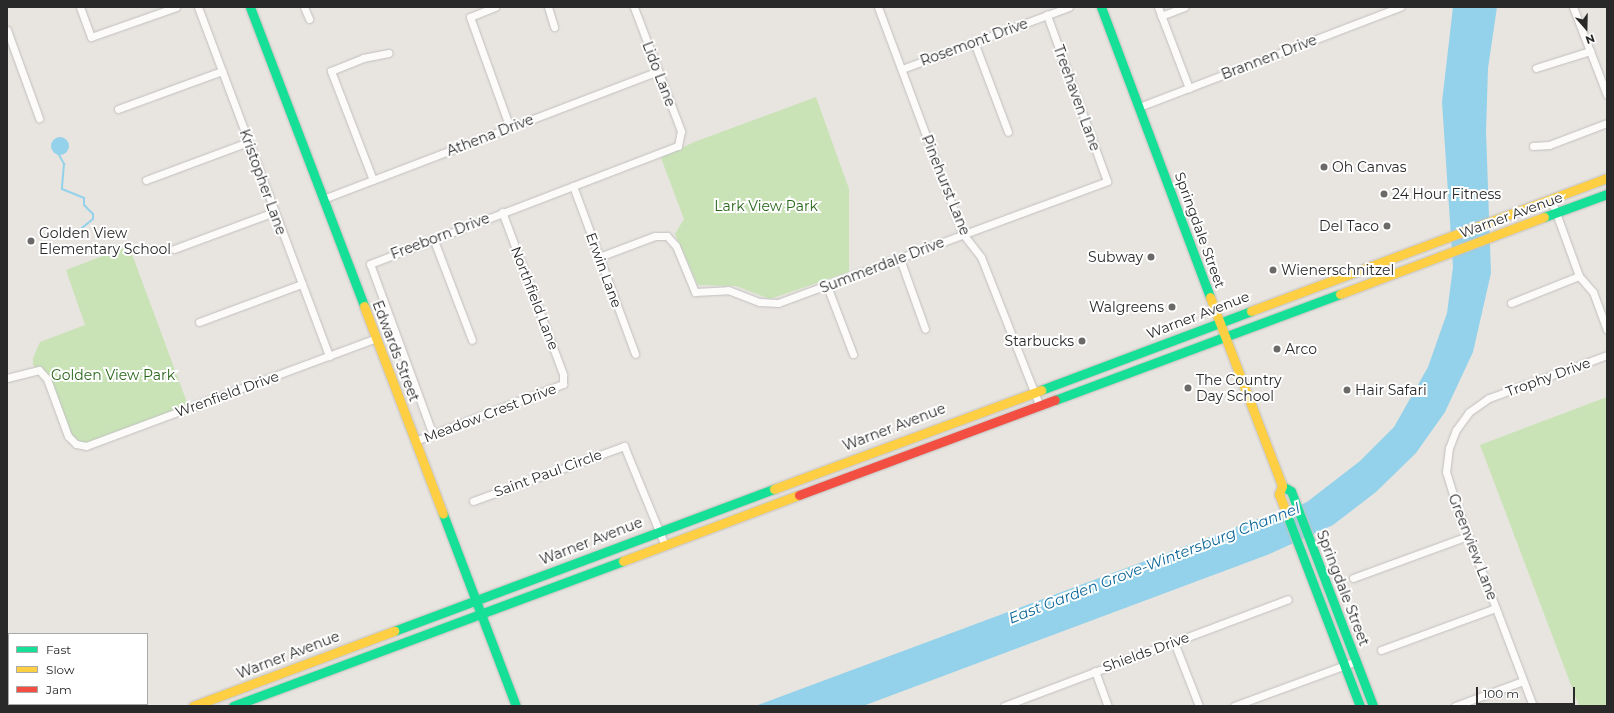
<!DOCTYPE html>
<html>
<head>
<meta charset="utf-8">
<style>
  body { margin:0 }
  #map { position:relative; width:1614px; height:713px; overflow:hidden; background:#e8e4df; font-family:Montserrat,sans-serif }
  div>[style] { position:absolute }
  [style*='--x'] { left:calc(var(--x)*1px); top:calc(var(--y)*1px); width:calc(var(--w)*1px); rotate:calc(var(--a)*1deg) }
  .green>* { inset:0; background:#c9e3b7 }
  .water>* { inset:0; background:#93d2ea }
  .round { border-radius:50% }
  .stream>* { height:2px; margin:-1px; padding:0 1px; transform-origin:1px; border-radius:1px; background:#93d2ea }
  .roads { filter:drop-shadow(0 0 1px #c1c0c0) drop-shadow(0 0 1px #c1c0c0) }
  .street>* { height:7px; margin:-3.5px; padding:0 3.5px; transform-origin:3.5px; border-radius:3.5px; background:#fcfbfa }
  .fast>* { height:9px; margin:-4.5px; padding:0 4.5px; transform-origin:4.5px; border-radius:4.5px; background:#16e098 }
  .slow>* { height:9px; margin:-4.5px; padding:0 4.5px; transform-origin:4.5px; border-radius:4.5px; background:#ffcf43 }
  .jam>* { height:9px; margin:-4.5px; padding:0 4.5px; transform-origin:4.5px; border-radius:4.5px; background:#f24e42 }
  .dots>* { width:11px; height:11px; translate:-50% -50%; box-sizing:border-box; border:2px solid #fff; border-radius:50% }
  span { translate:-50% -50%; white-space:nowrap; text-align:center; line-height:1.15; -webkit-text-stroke:4px #fff; paint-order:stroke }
  .street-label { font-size:14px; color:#292929 }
  .poi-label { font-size:14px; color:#292929 }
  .left { translate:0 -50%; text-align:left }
  .right { translate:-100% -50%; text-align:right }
  .park-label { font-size:14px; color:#28661a }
  .water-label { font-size:15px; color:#0e6799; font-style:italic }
  .frame { position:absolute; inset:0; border:8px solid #292929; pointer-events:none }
  .legend { position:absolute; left:8px; top:633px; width:140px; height:72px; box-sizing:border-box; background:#fff; border:1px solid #a9a9a9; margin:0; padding:5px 7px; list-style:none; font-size:12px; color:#292929 }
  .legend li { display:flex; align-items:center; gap:8px; height:20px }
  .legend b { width:20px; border:1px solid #a9a9a9 }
  .north { position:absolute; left:1566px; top:8px; width:40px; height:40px; -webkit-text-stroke:3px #fff; paint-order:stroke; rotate:160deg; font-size:11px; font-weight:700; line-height:16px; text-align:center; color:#292929 }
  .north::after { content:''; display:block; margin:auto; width:14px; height:18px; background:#292929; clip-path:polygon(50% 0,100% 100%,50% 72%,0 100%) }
  .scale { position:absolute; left:1476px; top:687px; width:99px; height:18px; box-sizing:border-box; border:2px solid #292929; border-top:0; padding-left:5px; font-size:12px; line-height:14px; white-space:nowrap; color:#292929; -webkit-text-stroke:3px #fff; paint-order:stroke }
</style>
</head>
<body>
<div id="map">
  <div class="green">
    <div style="clip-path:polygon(816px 97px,849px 189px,849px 272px,770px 299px,736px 286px,698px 285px,675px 234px,684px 219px,661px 158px,694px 142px)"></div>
    <div style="clip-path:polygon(129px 246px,189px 408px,86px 446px,68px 436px,56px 400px,33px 364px,33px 358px,40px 342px,85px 325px,66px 270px)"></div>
    <div style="clip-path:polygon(1607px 397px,1607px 706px,1579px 706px,1480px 445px)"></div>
  </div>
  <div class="water">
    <div style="clip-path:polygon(1453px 7px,1497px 7px,1488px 68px,1486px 131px,1491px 273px,1473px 352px,1445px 412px,1416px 453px,1376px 492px,1333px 525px,1267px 555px,863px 706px,755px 706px,1258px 519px,1272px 518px,1307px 502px,1360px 461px,1394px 427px,1428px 367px,1447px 313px,1453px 267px,1442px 102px)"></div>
    <div class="round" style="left:51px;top:137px;width:18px;height:18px"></div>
  </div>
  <div class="stream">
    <div style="--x:58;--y:153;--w:13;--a:61"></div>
    <div style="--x:64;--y:164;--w:25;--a:95"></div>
    <div style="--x:62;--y:189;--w:24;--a:22"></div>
    <div style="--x:84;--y:198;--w:7;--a:90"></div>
    <div style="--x:84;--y:205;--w:13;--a:45"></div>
    <div style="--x:93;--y:214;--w:5;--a:90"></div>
    <div style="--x:93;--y:219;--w:22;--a:141"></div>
  </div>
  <div class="roads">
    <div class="street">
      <div style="--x:80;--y:7;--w:32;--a:70"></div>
      <div style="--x:91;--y:37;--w:90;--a:-19.4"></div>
      <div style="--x:198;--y:7;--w:373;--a:69.4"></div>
      <div style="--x:304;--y:7;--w:13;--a:67"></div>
      <div style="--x:495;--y:7;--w:27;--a:158"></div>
      <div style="--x:470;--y:17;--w:118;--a:70.2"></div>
      <div style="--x:548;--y:7;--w:21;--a:73"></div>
      <div style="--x:878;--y:7;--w:242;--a:69.5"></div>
      <div style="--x:963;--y:234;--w:29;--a:52"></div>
      <div style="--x:981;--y:257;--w:158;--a:68.5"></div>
      <div style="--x:1158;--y:7;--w:87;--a:69.1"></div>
      <div style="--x:1573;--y:7;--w:94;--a:68.9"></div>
      <div style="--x:1161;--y:16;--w:25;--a:-21"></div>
      <div style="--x:7;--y:30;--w:94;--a:70"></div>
      <div style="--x:974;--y:42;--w:96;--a:69.3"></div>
      <div style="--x:1536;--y:68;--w:57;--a:-17.5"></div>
      <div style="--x:902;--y:69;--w:178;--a:-20.4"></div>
      <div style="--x:1139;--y:107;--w:280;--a:-21"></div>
      <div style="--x:118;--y:109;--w:111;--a:-20.1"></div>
      <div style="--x:1533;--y:146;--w:16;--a:-4"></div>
      <div style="--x:1549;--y:145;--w:62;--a:-20.8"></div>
      <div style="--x:146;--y:180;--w:109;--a:-20.4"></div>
      <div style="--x:373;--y:180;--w:117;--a:-111.1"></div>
      <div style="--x:331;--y:71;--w:35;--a:-22"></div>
      <div style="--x:363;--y:58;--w:26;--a:-11"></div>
      <div style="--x:573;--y:186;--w:179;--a:69.7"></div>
      <div style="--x:323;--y:199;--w:359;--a:-20.9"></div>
      <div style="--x:1551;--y:199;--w:82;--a:70"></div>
      <div style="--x:1579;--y:276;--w:21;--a:49"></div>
      <div style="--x:1593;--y:292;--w:40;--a:69.8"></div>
      <div style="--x:433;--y:238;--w:109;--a:69.1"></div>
      <div style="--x:174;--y:249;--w:107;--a:-20.3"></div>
      <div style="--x:599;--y:257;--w:60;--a:-20.6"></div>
      <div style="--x:655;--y:236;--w:12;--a:0"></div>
      <div style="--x:667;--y:236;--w:13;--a:48"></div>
      <div style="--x:676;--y:246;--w:50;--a:67.6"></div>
      <div style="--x:695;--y:292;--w:33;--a:-3"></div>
      <div style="--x:728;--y:290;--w:34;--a:21"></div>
      <div style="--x:760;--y:302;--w:18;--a:3"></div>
      <div style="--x:778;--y:303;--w:351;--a:-20.3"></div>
      <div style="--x:1107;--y:181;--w:177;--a:-109.9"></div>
      <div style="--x:900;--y:259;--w:74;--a:70.3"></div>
      <div style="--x:827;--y:286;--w:73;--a:69.1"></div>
      <div style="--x:1511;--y:303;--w:73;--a:-21.7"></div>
      <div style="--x:199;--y:322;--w:110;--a:-20.3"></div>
      <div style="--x:7;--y:378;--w:33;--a:-14"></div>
      <div style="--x:39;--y:370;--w:12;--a:48"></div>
      <div style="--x:47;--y:379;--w:61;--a:69.8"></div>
      <div style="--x:68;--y:436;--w:11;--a:45"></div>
      <div style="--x:76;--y:444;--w:10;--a:11"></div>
      <div style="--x:86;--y:446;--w:310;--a:-20.4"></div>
      <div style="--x:433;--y:435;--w:182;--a:-110.2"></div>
      <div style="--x:370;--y:264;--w:330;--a:-21"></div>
      <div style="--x:678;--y:146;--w:15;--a:-79"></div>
      <div style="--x:681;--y:131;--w:133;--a:-110.8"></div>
      <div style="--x:415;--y:441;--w:159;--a:-21.1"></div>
      <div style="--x:563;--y:384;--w:10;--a:-90"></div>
      <div style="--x:563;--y:374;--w:173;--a:-110.6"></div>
      <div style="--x:473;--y:501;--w:161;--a:-20"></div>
      <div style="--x:624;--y:446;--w:105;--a:67.6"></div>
      <div style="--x:1353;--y:578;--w:122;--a:-20.1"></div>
      <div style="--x:1174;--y:642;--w:69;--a:68.7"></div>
      <div style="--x:1381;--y:650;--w:122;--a:-20.1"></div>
      <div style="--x:1095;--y:671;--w:37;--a:70"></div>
      <div style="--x:1004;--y:706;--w:303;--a:-20.6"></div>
      <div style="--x:1234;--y:706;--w:130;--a:-20.2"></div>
      <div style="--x:1455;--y:706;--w:72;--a:-20.2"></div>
      <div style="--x:1533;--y:706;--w:219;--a:-110.8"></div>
      <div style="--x:1455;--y:501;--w:30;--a:-107"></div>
      <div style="--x:1446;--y:472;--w:24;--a:-83"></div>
      <div style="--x:1449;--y:448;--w:19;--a:-69"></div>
      <div style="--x:1456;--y:430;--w:22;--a:-54"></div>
      <div style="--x:1469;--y:412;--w:24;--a:-35"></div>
      <div style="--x:1489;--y:398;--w:126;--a:-20"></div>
    </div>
    <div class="fast">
      <div style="--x:250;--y:7;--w:320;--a:69.1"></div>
      <div style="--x:1101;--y:7;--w:310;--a:69.4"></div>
      <div style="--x:1544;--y:217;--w:67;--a:-20.1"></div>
      <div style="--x:1041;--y:390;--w:224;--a:-20.6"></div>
      <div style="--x:1055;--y:400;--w:304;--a:-20.4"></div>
      <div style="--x:1282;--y:486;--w:10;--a:29"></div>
      <div style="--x:1291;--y:491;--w:230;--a:69.1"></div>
      <div style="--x:443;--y:514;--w:205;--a:69.2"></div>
      <div style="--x:1287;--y:515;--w:204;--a:69.1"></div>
      <div style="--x:394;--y:631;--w:406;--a:-20.5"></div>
      <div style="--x:233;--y:706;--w:416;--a:-20.4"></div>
    </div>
    <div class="slow">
      <div style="--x:1340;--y:294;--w:218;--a:-20.7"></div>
      <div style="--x:1210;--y:297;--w:202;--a:69.1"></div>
      <div style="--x:1282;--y:486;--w:9;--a:111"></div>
      <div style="--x:1279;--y:494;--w:22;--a:69"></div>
      <div style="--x:364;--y:306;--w:222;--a:69.2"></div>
      <div style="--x:1251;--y:311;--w:380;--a:-20.5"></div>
      <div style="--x:774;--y:489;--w:285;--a:-20.3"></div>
      <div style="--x:623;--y:561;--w:188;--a:-20.6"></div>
      <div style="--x:193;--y:706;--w:215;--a:-20.5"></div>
    </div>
    <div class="jam">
      <div style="--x:799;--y:495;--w:273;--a:-20.4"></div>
    </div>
  </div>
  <div class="dots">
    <div style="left:1324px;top:167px;background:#6c6a69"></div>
    <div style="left:1384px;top:194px;background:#6c6a69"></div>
    <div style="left:1387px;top:226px;background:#6c6a69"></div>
    <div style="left:31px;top:241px;background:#6c6a69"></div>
    <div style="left:1151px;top:257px;background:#6c6a69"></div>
    <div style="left:1273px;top:270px;background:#6c6a69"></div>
    <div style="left:1172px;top:307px;background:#6c6a69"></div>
    <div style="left:1082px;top:341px;background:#6c6a69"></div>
    <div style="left:1277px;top:349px;background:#6c6a69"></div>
    <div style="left:1188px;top:388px;background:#6c6a69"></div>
    <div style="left:1347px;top:390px;background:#6c6a69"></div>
  </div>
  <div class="street-label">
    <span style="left:974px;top:42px;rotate:-20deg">Rosemont Drive</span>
    <span style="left:1269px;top:57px;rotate:-21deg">Brannen Drive</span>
    <span style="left:659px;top:74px;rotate:69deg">Lido Lane</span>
    <span style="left:1077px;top:98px;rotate:70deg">Treehaven Lane</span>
    <span style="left:490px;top:135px;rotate:-21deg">Athena Drive</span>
    <span style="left:263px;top:182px;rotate:70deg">Kristopher Lane</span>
    <span style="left:946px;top:185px;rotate:68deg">Pinehurst Lane</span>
    <span style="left:1511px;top:215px;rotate:-20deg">Warner Avenue</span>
    <span style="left:1200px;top:230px;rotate:70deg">Springdale Street</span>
    <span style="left:440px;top:236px;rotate:-21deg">Freeborn Drive</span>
    <span style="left:882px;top:265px;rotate:-21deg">Summerdale Drive</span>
    <span style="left:604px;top:270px;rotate:70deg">Erwin Lane</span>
    <span style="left:535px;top:298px;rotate:69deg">Northfield Lane</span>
    <span style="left:1198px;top:315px;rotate:-21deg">Warner Avenue</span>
    <span style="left:396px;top:351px;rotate:69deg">Edwards Street</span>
    <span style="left:1548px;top:377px;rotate:-20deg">Trophy Drive</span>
    <span style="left:227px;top:394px;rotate:-20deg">Wrenfield Drive</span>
    <span style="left:490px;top:413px;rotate:-21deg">Meadow Crest Drive</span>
    <span style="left:894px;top:427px;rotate:-21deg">Warner Avenue</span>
    <span style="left:548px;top:473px;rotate:-20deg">Saint Paul Circle</span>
    <span style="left:591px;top:541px;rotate:-21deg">Warner Avenue</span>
    <span style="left:1473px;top:547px;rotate:69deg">Greenview Lane</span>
    <span style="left:1343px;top:588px;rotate:69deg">Springdale Street</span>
    <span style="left:1146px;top:652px;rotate:-20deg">Shields Drive</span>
    <span style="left:288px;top:655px;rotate:-21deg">Warner Avenue</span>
  </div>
  <div class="poi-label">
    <span class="left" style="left:1332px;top:167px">Oh Canvas</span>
    <span class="left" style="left:1392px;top:194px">24 Hour Fitness</span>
    <span class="right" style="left:1379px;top:226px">Del Taco</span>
    <span class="left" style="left:39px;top:241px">Golden View<br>Elementary School</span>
    <span class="right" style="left:1143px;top:257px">Subway</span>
    <span class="left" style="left:1281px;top:270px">Wienerschnitzel</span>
    <span class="right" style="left:1164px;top:307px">Walgreens</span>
    <span class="right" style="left:1074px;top:341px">Starbucks</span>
    <span class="left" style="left:1285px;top:349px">Arco</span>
    <span class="left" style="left:1196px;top:388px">The Country<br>Day School</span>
    <span class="left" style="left:1355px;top:390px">Hair Safari</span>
  </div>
  <div class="park-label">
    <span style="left:766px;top:206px">Lark View Park</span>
    <span style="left:113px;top:375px">Golden View Park</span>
  </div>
  <div class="water-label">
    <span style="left:1154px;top:563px;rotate:-21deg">East Garden Grove-Wintersburg Channel</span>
  </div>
  <div class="frame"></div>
  <ul class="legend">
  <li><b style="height:5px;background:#16e098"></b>Fast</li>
  <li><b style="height:5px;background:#ffcf43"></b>Slow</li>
  <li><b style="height:5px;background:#f24e42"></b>Jam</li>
  </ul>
  <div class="north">N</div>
  <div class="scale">100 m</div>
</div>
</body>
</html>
